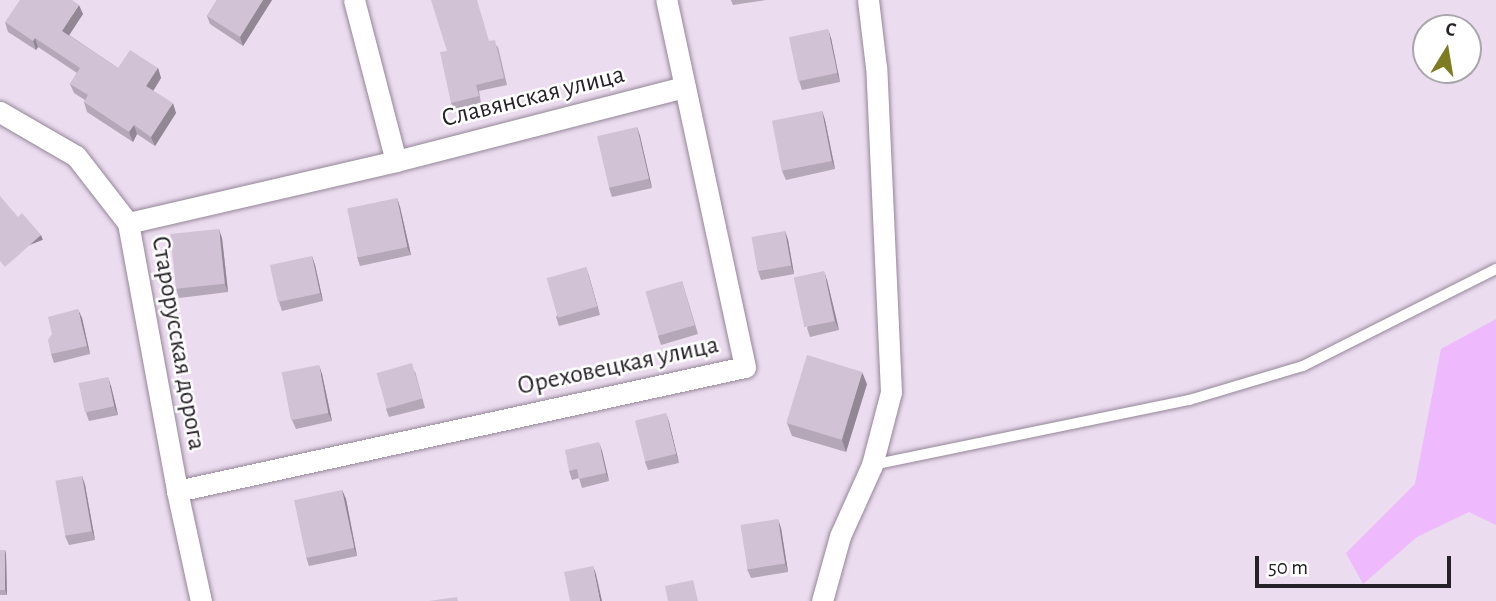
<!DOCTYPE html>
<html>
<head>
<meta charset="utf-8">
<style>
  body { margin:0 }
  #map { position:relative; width:1496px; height:601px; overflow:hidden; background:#ebdcef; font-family:"Alegreya Sans",sans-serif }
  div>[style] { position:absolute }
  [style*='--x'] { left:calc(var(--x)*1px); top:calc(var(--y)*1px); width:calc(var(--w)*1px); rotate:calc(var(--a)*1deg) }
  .green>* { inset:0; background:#eeb9fd }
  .roads { filter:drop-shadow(0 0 2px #948698) drop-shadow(0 0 2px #948698) }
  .lane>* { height:10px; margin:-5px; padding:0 5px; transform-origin:5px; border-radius:5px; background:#fff }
  .street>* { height:21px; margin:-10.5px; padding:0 10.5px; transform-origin:10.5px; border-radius:10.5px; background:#fff }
  .wall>* { inset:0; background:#b4a7b7 }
  .shaded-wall>* { inset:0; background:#928895; transform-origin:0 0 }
  .building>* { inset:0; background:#d1c2d5; transform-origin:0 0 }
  span { translate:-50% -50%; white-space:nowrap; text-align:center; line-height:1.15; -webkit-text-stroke:5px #fff; paint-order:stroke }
  .street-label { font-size:26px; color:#262128 }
  .north { position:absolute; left:1412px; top:14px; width:70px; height:70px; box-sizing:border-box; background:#fff; border:2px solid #a8a6a9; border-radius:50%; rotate:11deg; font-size:19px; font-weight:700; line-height:28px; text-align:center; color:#262128 }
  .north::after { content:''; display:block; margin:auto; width:24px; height:32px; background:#7d7c23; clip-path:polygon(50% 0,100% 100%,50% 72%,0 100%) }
  .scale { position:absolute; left:1255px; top:556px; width:196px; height:32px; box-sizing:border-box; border:4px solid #262128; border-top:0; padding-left:9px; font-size:21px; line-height:24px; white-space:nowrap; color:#262128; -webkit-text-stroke:5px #fff; paint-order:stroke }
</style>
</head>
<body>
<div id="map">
  <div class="green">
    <div style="clip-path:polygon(1496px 319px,1496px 525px,1469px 512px,1417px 537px,1363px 584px,1346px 553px,1415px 484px,1441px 349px)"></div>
  </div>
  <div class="roads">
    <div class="lane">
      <div style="--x:872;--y:465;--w:324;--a:-11.6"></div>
      <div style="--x:1189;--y:400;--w:119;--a:-16.6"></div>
      <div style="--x:1303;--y:366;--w:216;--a:-26.7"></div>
    </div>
    <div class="street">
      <div style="--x:354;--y:0;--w:166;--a:75.4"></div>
      <div style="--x:0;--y:112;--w:88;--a:30.1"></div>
      <div style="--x:76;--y:156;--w:85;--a:52.2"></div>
      <div style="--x:128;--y:223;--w:272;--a:79.6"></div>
      <div style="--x:177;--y:491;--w:113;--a:77.7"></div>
      <div style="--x:128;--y:223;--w:275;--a:-13"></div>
      <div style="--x:396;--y:161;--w:298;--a:-14.4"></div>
      <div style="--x:177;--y:491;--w:581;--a:-12.32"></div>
      <div style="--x:745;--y:367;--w:375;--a:-102.1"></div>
      <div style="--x:822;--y:601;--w:67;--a:-74.5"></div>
      <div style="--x:840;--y:536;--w:78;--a:-65.7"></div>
      <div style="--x:872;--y:465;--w:75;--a:-75.4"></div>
      <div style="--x:891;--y:392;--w:325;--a:-92.6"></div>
      <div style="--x:876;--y:67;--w:67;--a:-96.8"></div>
    </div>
  </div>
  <div class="wall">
    <div style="clip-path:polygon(217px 0,272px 0,243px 46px,210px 24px,207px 16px)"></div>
    <div style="clip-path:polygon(731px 0,766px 0,733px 5px)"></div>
    <div style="clip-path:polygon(83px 14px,69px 35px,118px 68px,158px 68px,161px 78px,153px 91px,176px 113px,155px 146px,137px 134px,133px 142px,87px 112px,84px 102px,85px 100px,74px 93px,70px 84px,77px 73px,38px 47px,36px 50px,8px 32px,5px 22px)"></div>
    <div style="clip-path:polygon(831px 38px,840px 82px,802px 90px,799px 81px)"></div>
    <div style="clip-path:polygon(490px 41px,498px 47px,507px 85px,479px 91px,481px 103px,454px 109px,451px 103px)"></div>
    <div style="clip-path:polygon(822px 111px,825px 120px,835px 169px,786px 180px,782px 171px)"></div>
    <div style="clip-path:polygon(637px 127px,640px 136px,652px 188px,612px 197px,609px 188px)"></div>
    <div style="clip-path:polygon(397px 198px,400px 207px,411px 255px,360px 266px,357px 257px)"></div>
    <div style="clip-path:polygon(785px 231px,788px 240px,794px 274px,761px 280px,758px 271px)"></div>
    <div style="clip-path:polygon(222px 238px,228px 292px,179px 298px,176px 289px)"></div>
    <div style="clip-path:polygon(312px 256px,315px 265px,323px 301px,282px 311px,279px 302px)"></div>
    <div style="clip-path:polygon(586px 267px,600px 315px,559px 326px,556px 317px)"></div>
    <div style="clip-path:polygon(827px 280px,839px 330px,810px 337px,807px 328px)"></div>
    <div style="clip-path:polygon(682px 281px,698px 334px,661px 345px,658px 336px)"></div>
    <div style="clip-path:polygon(82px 318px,90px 354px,54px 363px,51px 354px)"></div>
    <div style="clip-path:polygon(415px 371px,425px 408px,389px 417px,386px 409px)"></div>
    <div style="clip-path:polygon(322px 374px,332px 421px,296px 429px,292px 420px)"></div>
    <div style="clip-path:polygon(867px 384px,846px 452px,792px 436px,787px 423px)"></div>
    <div style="clip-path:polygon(111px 386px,118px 415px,89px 421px,86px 413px)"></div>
    <div style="clip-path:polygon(669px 422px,679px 463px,648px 470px,645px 462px)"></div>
    <div style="clip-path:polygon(602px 451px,609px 481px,582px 488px,579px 478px,572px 480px,569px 471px)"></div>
    <div style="clip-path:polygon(82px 476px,85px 485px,95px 540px,69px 545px,65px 536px)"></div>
    <div style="clip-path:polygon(342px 490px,346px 499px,357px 556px,309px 566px,306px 557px)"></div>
    <div style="clip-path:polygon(781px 528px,788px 572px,751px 578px,747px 569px)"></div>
    <div style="clip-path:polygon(0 550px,5px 550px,6px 554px,7px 595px,0 595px)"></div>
  </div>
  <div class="shaded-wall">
    <div style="clip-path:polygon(263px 0,272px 0,243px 46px,240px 37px)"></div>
    <div style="clip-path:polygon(79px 5px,83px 14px,66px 40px,62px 31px)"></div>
    <div style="clip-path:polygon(828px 29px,831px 38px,840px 82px,837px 73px)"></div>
    <div style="clip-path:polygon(35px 38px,38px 47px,36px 50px,33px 41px)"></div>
    <div style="clip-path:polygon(158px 68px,161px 78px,150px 96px,146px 86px)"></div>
    <div style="clip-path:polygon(173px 103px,176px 113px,155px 146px,151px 137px)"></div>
    <div style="clip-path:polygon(822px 111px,825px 120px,835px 169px,832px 161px)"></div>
    <div style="clip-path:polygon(134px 125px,137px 134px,133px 142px,129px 132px)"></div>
    <div style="clip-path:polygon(637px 127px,640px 136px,652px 188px,649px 179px)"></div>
    <div style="clip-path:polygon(397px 198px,400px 207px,411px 255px,407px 247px)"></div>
    <div style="clip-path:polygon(219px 229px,222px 238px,228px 292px,225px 284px)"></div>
    <div style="clip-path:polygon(785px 231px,788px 240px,794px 274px,791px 265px)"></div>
    <div style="left:41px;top:235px;width:5px;height:48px;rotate:68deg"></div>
    <div style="clip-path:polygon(312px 256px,315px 265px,323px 301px,320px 293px)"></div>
    <div style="clip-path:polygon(586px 267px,589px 276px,600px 315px,597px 306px)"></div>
    <div style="clip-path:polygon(824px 271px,827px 280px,839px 330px,835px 321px)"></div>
    <div style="clip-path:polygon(78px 309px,82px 318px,90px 354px,87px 346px)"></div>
    <div style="clip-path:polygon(319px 365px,322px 374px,332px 421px,328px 413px)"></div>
    <div style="clip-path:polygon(862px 372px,867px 384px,846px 452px,842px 440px)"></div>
    <div style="clip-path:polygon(108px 377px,111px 386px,118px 415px,114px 406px)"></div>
    <div style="clip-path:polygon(666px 413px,669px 422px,679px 463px,676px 454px)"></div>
    <div style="clip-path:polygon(599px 442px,602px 451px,609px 481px,606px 473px)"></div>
    <div style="clip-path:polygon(82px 476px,85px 485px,95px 540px,92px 531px)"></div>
    <div style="clip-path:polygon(342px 490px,346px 499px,357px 556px,354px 548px)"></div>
    <div style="clip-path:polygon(778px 519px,781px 528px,788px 572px,785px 563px)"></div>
    <div style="clip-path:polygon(5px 550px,6px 554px,7px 595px,5px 590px)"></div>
    <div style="clip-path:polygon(593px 566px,596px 574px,602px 601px,600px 601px)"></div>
  </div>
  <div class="building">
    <div style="clip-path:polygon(20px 0,72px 0,79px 5px,62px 31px,118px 68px,130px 50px,158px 68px,146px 86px,173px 103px,151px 137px,134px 125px,129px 132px,84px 102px,88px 95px,70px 84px,80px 68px,35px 38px,33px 41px,5px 22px)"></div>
    <div style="clip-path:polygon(217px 0,263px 0,240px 37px,207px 16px)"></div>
    <div style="clip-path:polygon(431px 0,477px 0,489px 41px,495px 40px,504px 78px,476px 85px,479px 96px,451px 103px,440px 52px,447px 51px)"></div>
    <div style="left:828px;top:29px;width:45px;height:40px;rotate:78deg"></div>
    <div style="left:822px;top:111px;width:51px;height:51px;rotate:79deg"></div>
    <div style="left:637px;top:127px;width:53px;height:41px;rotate:77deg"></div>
    <div style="clip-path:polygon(0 196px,18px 217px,22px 213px,41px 235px,5px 267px,0 261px)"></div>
    <div style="left:397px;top:198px;width:50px;height:51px;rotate:78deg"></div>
    <div style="left:219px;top:229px;width:55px;height:49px;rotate:84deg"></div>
    <div style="left:785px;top:231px;width:35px;height:34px;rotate:80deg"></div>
    <div style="left:312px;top:256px;width:38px;height:43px;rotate:78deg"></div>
    <div style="left:586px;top:267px;width:41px;height:41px;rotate:74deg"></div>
    <div style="left:824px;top:271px;width:51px;height:31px;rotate:78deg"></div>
    <div style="left:682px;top:281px;width:46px;height:38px;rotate:74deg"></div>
    <div style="clip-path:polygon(78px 309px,87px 346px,51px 354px,48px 340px,52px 334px,48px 317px)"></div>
    <div style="left:807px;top:355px;width:58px;height:71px;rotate:17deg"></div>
    <div style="left:412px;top:363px;width:37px;height:37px;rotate:74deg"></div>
    <div style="left:319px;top:365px;width:49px;height:38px;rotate:79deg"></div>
    <div style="left:108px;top:377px;width:30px;height:30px;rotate:78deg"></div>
    <div style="left:666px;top:413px;width:42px;height:32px;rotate:76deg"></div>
    <div style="clip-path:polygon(599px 442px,606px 473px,579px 479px,577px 469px,569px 471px,565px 450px)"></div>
    <div style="left:82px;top:476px;width:56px;height:27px;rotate:80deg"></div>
    <div style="left:342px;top:490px;width:59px;height:49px;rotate:78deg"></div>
    <div style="left:778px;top:519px;width:45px;height:38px;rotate:81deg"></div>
    <div style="left:0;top:550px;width:5px;height:40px"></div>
    <div style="clip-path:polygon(593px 566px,600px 601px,570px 601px,564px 572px)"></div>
    <div style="clip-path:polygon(693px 580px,698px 601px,668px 601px,665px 586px)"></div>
    <div style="clip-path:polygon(457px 597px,458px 601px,429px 601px)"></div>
  </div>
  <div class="street-label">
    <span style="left:533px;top:97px;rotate:-14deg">Славянская улица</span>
    <span style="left:178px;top:343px;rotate:80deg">Старорусская дорога</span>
    <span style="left:618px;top:366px;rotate:-12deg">Ореховецкая улица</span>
  </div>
  <div class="north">С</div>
  <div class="scale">50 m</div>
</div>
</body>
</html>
